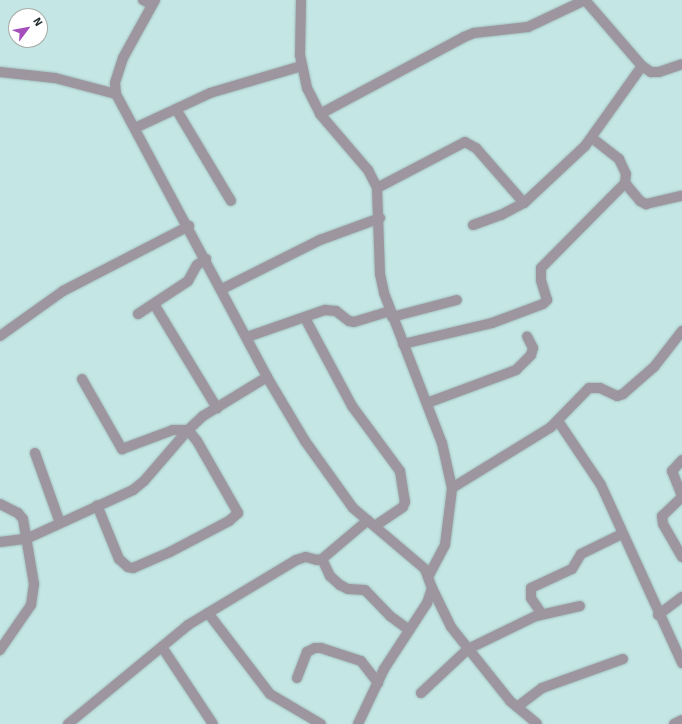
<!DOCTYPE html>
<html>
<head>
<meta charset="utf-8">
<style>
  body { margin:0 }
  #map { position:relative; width:682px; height:724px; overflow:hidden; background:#c4e6e4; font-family:Signika,sans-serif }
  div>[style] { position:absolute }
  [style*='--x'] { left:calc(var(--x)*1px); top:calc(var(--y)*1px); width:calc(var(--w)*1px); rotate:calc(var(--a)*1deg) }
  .roads { filter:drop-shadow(0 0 1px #a3c0bf) drop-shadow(0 0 1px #a3c0bf) }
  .minor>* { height:10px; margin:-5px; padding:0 5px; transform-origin:5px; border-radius:5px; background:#9d969f }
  span { translate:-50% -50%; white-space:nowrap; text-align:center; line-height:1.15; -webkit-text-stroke:3px #fff; paint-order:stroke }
  .north { position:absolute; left:8px; top:8px; width:40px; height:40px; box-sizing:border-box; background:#fff; border:1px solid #a5aaa9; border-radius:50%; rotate:58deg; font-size:11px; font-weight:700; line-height:16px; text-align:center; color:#1d2a29 }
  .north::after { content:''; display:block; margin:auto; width:14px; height:18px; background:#a44ebb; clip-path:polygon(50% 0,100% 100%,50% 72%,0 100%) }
</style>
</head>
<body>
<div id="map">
  <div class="roads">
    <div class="minor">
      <div style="--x:143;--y:0;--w:10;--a:29"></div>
      <div style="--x:155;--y:0;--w:66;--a:118.9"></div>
      <div style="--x:123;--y:58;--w:26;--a:108"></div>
      <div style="--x:115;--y:83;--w:11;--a:85"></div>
      <div style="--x:116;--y:94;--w:321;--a:61.9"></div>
      <div style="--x:267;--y:377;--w:74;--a:59.3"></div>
      <div style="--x:305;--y:441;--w:82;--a:54.4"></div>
      <div style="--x:353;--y:508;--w:94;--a:40.3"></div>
      <div style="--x:425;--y:569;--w:20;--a:70"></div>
      <div style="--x:432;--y:588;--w:16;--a:108"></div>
      <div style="--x:427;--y:603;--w:79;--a:123.1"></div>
      <div style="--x:384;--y:669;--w:61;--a:115.3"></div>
      <div style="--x:301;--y:0;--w:55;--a:91"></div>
      <div style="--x:300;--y:55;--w:34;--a:78"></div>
      <div style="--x:307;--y:88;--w:29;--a:63"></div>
      <div style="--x:320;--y:114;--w:74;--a:49.4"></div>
      <div style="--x:368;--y:170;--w:20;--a:63"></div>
      <div style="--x:377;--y:188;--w:86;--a:88"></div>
      <div style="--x:380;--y:274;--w:19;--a:78"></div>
      <div style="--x:384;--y:293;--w:161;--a:68.9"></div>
      <div style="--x:442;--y:443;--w:46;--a:77.5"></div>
      <div style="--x:452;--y:488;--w:9;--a:96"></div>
      <div style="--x:451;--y:497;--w:48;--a:97.1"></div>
      <div style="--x:445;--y:545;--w:36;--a:118"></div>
      <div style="--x:585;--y:0;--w:87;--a:49.2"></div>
      <div style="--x:642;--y:66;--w:11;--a:34"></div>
      <div style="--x:651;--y:72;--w:8;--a:0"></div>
      <div style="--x:659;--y:72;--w:24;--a:-19"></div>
      <div style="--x:0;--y:72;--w:55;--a:6.2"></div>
      <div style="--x:55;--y:78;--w:63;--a:14.7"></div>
      <div style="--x:176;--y:109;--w:107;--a:59.1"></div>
      <div style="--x:320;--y:114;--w:163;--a:-28.1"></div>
      <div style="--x:464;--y:37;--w:11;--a:-22"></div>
      <div style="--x:474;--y:33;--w:54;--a:-6.3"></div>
      <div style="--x:528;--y:27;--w:63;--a:-25.3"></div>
      <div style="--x:135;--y:128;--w:83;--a:-25"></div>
      <div style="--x:210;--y:93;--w:96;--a:-16.4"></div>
      <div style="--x:625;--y:183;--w:23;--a:50"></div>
      <div style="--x:640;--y:201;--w:7;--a:27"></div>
      <div style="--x:646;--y:204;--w:37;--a:-13"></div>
      <div style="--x:377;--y:188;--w:99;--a:-27.6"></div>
      <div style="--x:465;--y:142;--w:13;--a:29"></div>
      <div style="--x:476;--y:148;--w:73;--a:48.9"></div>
      <div style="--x:473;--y:225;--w:30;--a:-20"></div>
      <div style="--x:501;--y:215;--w:26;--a:-28"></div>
      <div style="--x:524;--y:203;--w:83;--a:-43.1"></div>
      <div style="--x:585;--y:146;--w:98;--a:-54.5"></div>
      <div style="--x:222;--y:289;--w:110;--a:-26.6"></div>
      <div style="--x:320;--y:240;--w:64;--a:-20.1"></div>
      <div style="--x:154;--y:304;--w:122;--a:58.8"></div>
      <div style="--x:138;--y:314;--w:60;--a:-33.4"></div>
      <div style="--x:188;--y:281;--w:18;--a:-61"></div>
      <div style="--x:197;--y:265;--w:11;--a:-34"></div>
      <div style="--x:392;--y:317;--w:67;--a:-14.7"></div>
      <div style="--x:305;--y:318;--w:100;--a:61.9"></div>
      <div style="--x:352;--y:406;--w:81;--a:53.6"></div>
      <div style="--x:400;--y:471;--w:31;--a:81"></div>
      <div style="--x:405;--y:502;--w:5;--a:112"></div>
      <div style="--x:403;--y:507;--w:34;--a:146"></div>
      <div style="--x:0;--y:336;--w:77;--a:-35.5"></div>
      <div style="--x:63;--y:291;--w:142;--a:-27.3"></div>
      <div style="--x:247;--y:337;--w:83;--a:-19.1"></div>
      <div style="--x:325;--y:310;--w:11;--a:5"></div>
      <div style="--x:336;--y:311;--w:16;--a:38"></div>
      <div style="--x:349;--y:321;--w:5;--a:11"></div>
      <div style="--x:354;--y:322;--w:37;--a:-17"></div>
      <div style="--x:403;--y:344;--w:91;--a:-13.3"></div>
      <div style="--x:492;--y:323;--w:54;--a:-20.4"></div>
      <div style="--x:543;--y:304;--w:6;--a:-45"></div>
      <div style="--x:547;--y:300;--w:21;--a:-107"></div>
      <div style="--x:541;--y:280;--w:12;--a:-90"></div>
      <div style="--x:541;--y:268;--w:120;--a:-45.3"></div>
      <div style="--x:625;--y:183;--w:9;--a:-84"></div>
      <div style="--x:626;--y:174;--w:17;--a:-115"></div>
      <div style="--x:619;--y:159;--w:34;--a:-142"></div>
      <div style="--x:82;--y:379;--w:81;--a:60.3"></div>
      <div style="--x:122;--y:449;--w:54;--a:-20.4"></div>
      <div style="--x:173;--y:430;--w:15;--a:0"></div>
      <div style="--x:188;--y:430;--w:14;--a:51"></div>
      <div style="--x:197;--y:441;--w:83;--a:60.3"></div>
      <div style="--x:238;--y:513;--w:12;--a:138"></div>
      <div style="--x:229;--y:521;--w:67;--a:152.3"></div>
      <div style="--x:170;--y:552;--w:40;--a:156.6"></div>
      <div style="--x:133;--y:568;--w:5;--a:-169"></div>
      <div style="--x:128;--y:567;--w:12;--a:-138"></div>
      <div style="--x:119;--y:559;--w:58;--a:-112.2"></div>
      <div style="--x:427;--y:403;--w:95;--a:-20.3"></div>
      <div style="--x:516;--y:370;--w:21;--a:-45"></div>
      <div style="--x:531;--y:355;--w:7;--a:-74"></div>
      <div style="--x:533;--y:348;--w:13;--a:-117"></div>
      <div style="--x:558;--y:421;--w:77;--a:56.1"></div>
      <div style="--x:601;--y:485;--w:196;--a:65.5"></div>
      <div style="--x:35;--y:453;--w:74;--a:70.3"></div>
      <div style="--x:682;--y:460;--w:15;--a:132"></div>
      <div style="--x:672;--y:471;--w:27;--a:68"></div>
      <div style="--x:452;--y:488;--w:116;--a:-31.6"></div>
      <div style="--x:551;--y:427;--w:54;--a:-45.7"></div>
      <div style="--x:589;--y:388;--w:11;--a:0"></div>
      <div style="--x:600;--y:388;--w:19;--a:25"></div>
      <div style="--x:617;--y:396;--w:6;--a:-18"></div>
      <div style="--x:623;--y:394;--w:41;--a:-41.1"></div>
      <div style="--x:654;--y:367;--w:46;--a:-52.1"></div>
      <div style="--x:682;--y:497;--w:28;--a:136"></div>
      <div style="--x:662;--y:516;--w:8;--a:83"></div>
      <div style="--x:663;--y:524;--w:38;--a:60"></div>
      <div style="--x:0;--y:504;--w:20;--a:27"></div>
      <div style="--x:18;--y:513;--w:8;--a:50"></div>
      <div style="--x:23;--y:519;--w:66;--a:80.4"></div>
      <div style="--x:34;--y:584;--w:21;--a:98"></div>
      <div style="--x:31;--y:605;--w:55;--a:124.6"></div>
      <div style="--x:0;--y:542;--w:26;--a:-7"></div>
      <div style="--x:26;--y:539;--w:118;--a:-24.6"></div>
      <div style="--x:133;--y:490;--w:14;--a:-39"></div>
      <div style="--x:144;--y:481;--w:67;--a:-49.2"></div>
      <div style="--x:188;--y:430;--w:21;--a:-43"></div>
      <div style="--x:203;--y:416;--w:75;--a:-31.4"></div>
      <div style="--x:322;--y:559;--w:19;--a:65"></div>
      <div style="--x:330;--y:576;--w:13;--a:42"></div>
      <div style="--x:340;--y:585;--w:9;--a:27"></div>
      <div style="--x:348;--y:589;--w:17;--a:3"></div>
      <div style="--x:365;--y:590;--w:36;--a:46"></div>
      <div style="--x:390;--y:616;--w:24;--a:36"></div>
      <div style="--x:432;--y:588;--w:43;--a:64"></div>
      <div style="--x:451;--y:627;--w:95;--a:51.4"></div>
      <div style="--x:510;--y:701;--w:35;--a:40"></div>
      <div style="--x:208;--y:613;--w:102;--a:52.6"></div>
      <div style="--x:270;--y:694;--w:59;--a:30.5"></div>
      <div style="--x:542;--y:614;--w:19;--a:-125"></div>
      <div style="--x:531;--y:598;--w:10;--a:-90"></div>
      <div style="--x:531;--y:588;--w:45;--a:-24.9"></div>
      <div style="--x:572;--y:569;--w:17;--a:-59"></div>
      <div style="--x:581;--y:554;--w:46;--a:-26"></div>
      <div style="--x:658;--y:615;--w:30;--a:-37"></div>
      <div style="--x:162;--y:647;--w:92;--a:56.5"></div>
      <div style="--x:297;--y:678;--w:28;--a:-69"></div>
      <div style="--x:307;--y:652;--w:9;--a:-27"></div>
      <div style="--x:315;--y:648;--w:6;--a:0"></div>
      <div style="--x:321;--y:648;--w:42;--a:18"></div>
      <div style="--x:361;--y:661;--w:28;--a:52"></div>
      <div style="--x:421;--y:693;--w:64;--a:-43.1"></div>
      <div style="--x:468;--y:649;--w:76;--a:-25.9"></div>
      <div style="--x:536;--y:616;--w:45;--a:-12.8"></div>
      <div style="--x:517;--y:707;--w:31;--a:-37"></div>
      <div style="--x:542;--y:688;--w:86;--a:-19.7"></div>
      <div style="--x:68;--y:724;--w:156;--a:-39.5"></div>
      <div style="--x:188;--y:625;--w:126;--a:-31"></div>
      <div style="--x:296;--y:560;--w:10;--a:-17"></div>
      <div style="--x:306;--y:557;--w:11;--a:15"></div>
      <div style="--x:317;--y:560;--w:5;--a:-11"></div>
      <div style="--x:322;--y:559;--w:60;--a:-40.3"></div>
      <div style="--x:674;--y:724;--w:9;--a:-27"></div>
    </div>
  </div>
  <div class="north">N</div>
</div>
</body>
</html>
